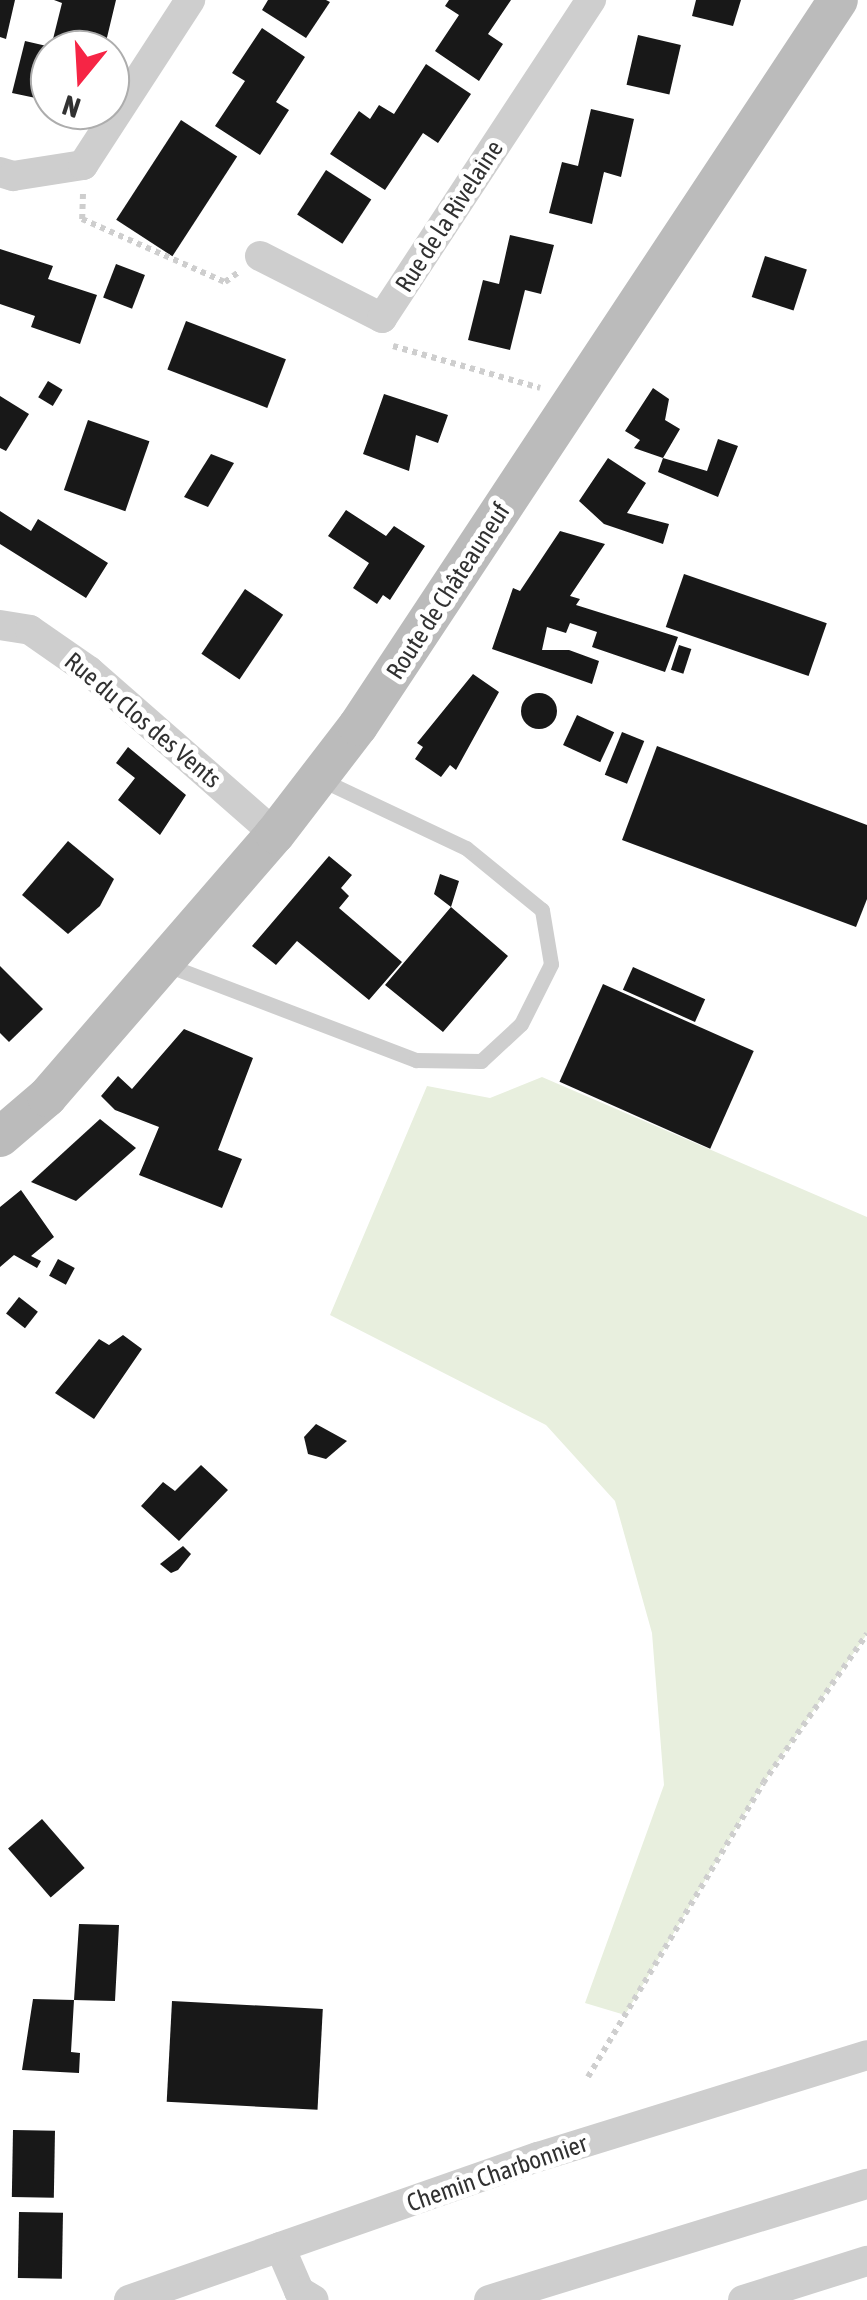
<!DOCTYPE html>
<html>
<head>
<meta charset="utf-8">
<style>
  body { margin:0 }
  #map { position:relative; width:867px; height:2300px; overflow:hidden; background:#fff; font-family:"Asap Condensed",sans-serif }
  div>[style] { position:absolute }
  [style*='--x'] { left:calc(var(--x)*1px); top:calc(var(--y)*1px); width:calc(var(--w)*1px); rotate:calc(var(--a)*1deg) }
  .green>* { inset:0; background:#e8efde }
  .building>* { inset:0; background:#181818; transform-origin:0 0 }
  .round { border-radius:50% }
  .path>* { height:6px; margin-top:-3px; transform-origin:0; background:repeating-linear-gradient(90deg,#cecece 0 5px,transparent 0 10px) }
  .lane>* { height:15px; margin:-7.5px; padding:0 7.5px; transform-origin:7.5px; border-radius:7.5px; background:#cecece }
  .street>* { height:30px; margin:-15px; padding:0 15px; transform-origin:15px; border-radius:15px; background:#cecece }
  .secondary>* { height:40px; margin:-20px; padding:0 20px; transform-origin:20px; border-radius:20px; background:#bbb }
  span { translate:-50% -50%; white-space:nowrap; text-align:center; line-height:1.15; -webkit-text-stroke:10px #fff; paint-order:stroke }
  .street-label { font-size:25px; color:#313131 }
  .north { position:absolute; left:30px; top:30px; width:100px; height:100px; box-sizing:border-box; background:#fff; border:2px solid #adadad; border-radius:50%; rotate:198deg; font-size:28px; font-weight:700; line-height:40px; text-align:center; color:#313131 }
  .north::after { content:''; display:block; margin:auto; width:35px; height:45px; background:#f62545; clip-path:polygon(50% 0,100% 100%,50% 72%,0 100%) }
</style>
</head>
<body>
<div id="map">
  <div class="green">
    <div style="clip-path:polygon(542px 1077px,867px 1217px,867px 1634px,763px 1783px,625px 2015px,585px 2003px,664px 1785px,652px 1633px,615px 1501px,546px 1425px,330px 1315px,427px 1086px,490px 1098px)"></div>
  </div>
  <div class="building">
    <div style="clip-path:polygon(0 0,15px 0,6px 39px,0 37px)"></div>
    <div style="clip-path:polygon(54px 0,116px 0,104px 50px,50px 50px,50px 101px,12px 93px,25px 41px,51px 47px,62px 3px)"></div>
    <div style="clip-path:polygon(268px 0,326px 0,330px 2px,306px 38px,262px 10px)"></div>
    <div style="clip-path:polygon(449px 0,511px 0,488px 34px,503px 44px,479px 81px,435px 51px,459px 15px,445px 6px)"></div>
    <div style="clip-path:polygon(696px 0,741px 0,733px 26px,692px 16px)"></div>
    <div style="clip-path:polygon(262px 28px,305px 57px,276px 102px,289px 110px,260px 155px,215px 126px,245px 81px,232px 73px)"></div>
    <div style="left:638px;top:35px;width:44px;height:51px;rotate:13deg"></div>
    <div style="clip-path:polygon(426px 64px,471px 94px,438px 143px,423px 133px,385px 190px,330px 154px,359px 111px,370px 119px,379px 105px,394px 114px)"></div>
    <div style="clip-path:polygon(591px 109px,634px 119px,621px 177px,604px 172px,592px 224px,549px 213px,562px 162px,578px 166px)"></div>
    <div style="left:181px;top:120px;width:67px;height:119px;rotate:33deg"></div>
    <div style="left:326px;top:170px;width:54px;height:53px;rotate:33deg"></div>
    <div style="clip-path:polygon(510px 235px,554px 245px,541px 294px,525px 290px,510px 350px,468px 340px,483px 280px,499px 284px)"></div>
    <div style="clip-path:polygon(0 249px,53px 266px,48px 279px,97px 295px,80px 344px,31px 327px,35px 316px,0 304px)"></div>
    <div style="left:765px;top:256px;width:44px;height:43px;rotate:18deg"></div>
    <div style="left:116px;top:264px;width:31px;height:36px;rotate:21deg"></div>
    <div style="left:186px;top:321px;width:107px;height:52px;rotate:21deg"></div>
    <div style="left:48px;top:381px;width:17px;height:19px;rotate:31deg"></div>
    <div style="clip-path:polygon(653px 388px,669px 399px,665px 420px,680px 429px,663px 458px,634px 448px,640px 440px,625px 431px)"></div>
    <div style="clip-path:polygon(384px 394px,448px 415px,438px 443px,416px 435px,409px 471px,363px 454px)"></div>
    <div style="clip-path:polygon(0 396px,29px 414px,6px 451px,0 448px)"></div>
    <div style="left:88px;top:420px;width:65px;height:74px;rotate:19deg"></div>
    <div style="clip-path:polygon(718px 439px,738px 446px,718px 497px,658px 472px,663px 458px,707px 471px)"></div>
    <div style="clip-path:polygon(211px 454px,234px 463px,208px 507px,184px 497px)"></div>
    <div style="clip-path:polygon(608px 458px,646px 483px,627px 513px,669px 524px,663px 544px,604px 524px,579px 501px)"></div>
    <div style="clip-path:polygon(346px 510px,386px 536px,394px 526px,425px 546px,390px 600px,383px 595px,377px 604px,353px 588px,369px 563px,328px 536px)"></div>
    <div style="clip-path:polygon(0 511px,31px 531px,38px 519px,108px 563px,86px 598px,0 544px)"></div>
    <div style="clip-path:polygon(560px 531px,605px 544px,570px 596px,580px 599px,576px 605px,678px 637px,665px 672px,592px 647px,597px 632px,570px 623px,566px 633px,547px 627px,542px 650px,569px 650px,599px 661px,592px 684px,492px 649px,513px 588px,520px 591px)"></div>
    <div style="left:684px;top:574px;width:151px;height:56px;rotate:19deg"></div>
    <div style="left:245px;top:589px;width:46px;height:78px;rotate:34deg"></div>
    <div style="left:679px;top:645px;width:13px;height:26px;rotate:18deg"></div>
    <div style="clip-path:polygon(473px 674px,499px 692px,456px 770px,450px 765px,441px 777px,415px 759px,423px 747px,417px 743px)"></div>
    <div class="round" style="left:521px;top:693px;width:36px;height:36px"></div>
    <div style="left:577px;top:715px;width:41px;height:33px;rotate:25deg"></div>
    <div style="left:622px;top:732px;width:24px;height:46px;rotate:22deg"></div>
    <div style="clip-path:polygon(657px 746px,867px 825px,867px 899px,856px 927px,622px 840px)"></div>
    <div style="clip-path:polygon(128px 747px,186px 795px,160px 835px,118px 800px,135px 778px,116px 763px)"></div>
    <div style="clip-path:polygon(68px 841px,114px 879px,100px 906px,68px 934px,22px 895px)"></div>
    <div style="clip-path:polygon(329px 856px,352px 875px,341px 888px,349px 896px,339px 908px,402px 962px,369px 1000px,297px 941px,276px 965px,252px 946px)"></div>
    <div style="clip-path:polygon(440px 874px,459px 881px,451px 907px,508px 956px,443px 1032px,385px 985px,451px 907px,434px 894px)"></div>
    <div style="clip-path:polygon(0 966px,43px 1009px,9px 1042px,0 1033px)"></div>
    <div style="left:633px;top:967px;width:79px;height:25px;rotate:24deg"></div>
    <div style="left:603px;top:984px;width:165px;height:107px;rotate:24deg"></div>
    <div style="clip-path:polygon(184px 1029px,253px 1058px,218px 1150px,242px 1159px,222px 1208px,139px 1175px,159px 1127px,115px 1110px,101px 1096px,118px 1076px,132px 1089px)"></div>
    <div style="clip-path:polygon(100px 1119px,136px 1148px,76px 1201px,31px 1182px)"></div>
    <div style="clip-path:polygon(21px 1190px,54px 1237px,31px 1256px,41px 1261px,37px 1268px,14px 1255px,0 1267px,0 1207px)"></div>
    <div style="left:58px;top:1259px;width:19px;height:19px;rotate:28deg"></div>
    <div style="left:19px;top:1297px;width:24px;height:21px;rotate:38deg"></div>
    <div style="clip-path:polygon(123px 1335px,142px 1349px,94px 1419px,55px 1393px,99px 1339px,109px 1345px)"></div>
    <div style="clip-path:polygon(316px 1424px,347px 1441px,326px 1459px,308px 1454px,304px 1437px)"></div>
    <div style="clip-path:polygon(201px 1465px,228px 1490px,179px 1541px,141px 1506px,163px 1482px,175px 1491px)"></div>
    <div style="clip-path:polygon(183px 1546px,191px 1554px,178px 1570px,171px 1573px,160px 1564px)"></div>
    <div style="left:42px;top:1819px;width:65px;height:45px;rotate:49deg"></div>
    <div style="clip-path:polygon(79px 1924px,119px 1925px,115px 2001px,74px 2000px,71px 2052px,80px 2053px,79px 2073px,22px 2070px,33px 1999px,74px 2000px)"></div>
    <div style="left:172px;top:2001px;width:151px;height:101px;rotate:3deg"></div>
    <div style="left:13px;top:2130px;width:42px;height:67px;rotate:1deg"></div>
    <div style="left:19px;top:2212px;width:44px;height:66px;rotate:1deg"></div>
  </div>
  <div class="path">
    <div style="--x:83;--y:194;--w:25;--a:92"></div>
    <div style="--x:82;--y:219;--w:156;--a:23.8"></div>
    <div style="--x:225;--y:282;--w:17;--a:-36"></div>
    <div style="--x:393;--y:346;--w:153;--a:15.9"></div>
    <div style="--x:588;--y:2077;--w:342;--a:-59.2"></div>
    <div style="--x:763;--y:1783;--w:182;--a:-55.1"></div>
  </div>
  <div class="lane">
    <div style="--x:167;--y:965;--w:267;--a:20.9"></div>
    <div style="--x:416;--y:1060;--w:65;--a:0.9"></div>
    <div style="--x:481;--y:1061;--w:54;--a:-42.8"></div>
    <div style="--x:521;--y:1024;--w:67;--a:-63.4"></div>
    <div style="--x:551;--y:964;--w:55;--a:-99.5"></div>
    <div style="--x:542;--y:910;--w:98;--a:-140.8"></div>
    <div style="--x:466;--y:848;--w:161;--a:-154.7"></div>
  </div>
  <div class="street">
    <div style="--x:0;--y:172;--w:14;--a:17"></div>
    <div style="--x:13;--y:176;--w:71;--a:-8.9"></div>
    <div style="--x:83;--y:165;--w:197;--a:-57"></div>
    <div style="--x:260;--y:256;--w:137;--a:26.9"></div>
    <div style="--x:382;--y:318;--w:381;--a:-56.7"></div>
    <div style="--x:0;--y:625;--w:30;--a:9"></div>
    <div style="--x:30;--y:630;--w:72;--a:34.8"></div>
    <div style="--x:89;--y:671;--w:247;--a:41.2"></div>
    <div style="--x:280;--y:2247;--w:48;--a:66.6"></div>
    <div style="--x:299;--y:2291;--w:17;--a:31"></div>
    <div style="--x:129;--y:2300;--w:433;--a:-19.3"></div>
    <div style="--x:538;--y:2157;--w:344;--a:-17.2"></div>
    <div style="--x:489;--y:2300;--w:395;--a:-17.1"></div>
    <div style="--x:743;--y:2300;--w:130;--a:-17.5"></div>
  </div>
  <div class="secondary">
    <div style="--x:0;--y:1137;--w:62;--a:-40.4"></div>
    <div style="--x:47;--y:1097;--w:348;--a:-49.1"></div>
    <div style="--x:275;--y:834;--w:136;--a:-52.5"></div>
    <div style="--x:358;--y:726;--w:870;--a:-56.53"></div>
  </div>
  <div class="street-label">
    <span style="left:449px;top:216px;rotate:-57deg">Rue de la Rivelaine</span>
    <span style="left:448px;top:591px;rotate:-57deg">Route de Châteauneuf</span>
    <span style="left:143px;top:720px;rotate:40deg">Rue du Clos des Vents</span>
    <span style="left:497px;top:2173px;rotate:-19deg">Chemin Charbonnier</span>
  </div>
  <div class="north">N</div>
</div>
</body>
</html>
